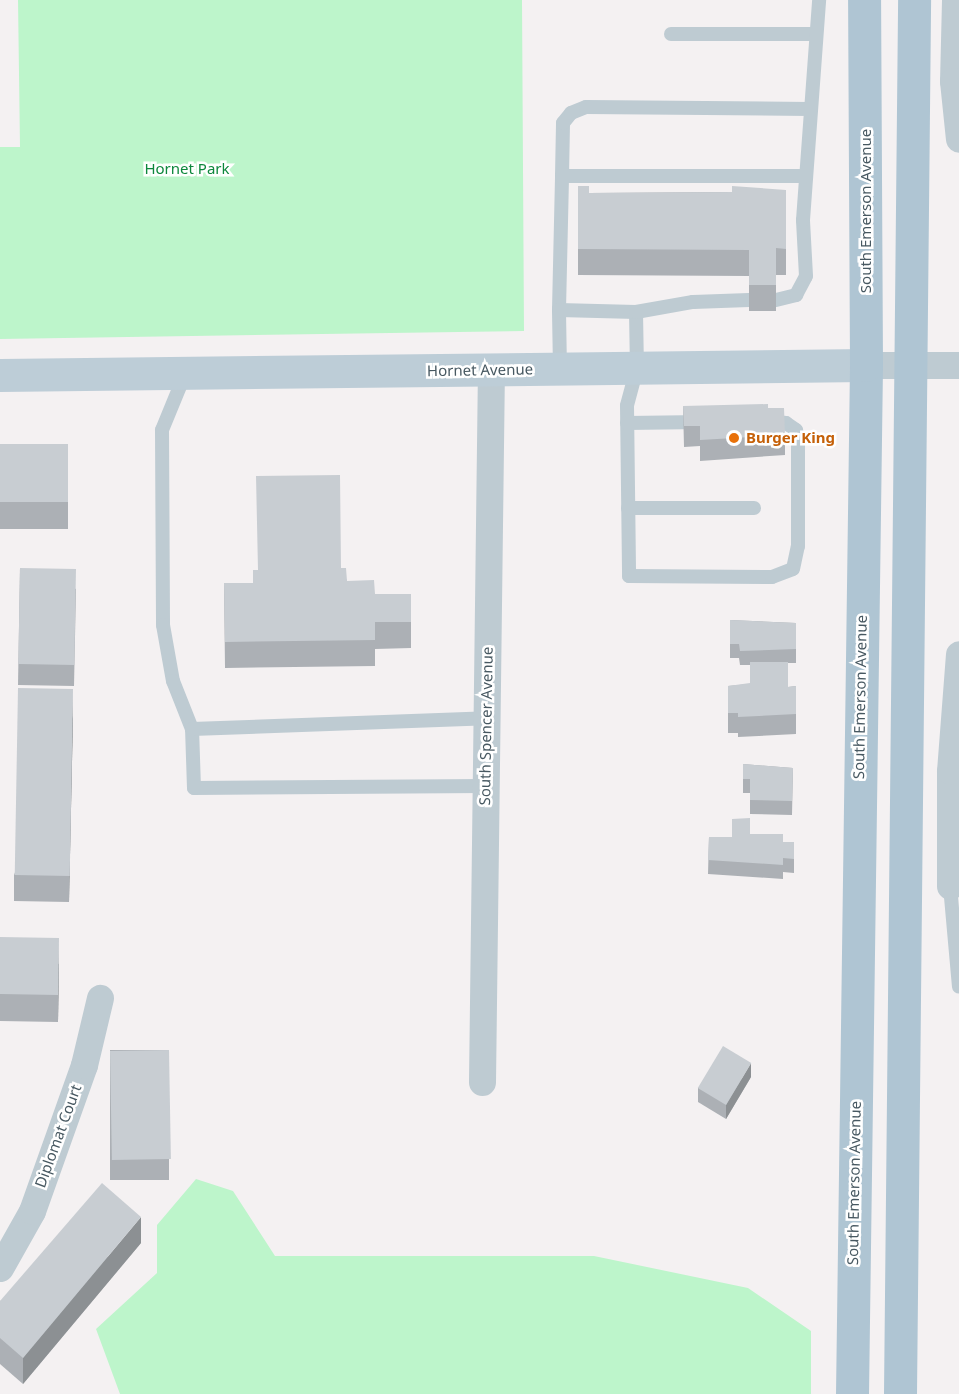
<!DOCTYPE html>
<html>
<head>
<meta charset="utf-8">
<style>
  body { margin:0 }
  #map { position:relative; width:959px; height:1394px; overflow:hidden; background:#f4f1f2; font-family:"Noto Sans",sans-serif }
  div>[style] { position:absolute }
  [style*='--x'] { left:calc(var(--x)*1px); top:calc(var(--y)*1px); width:calc(var(--w)*1px); rotate:calc(var(--a)*1deg) }
  .green>* { inset:0; background:#bdf5cb }
  .lane>* { height:14px; margin:-7px; padding:0 7px; transform-origin:7px; border-radius:7px; background:#becbd2 }
  .street>* { height:27px; margin:-13.5px; padding:0 13.5px; transform-origin:13.5px; border-radius:13.5px; background:#becbd2 }
  .secondary>* { height:33px; margin:-16.5px; padding:0 16.5px; transform-origin:16.5px; border-radius:16.5px; background:#bdcdd7 }
  .primary>* { height:33px; margin:-16.5px; padding:0 16.5px; transform-origin:16.5px; border-radius:16.5px; background:#afc5d3 }
  .wall>* { inset:0; background:#acb0b5; transform-origin:0 0 }
  .shaded-wall>* { inset:0; background:#8c9093 }
  .building>* { inset:0; background:#c8cdd2; transform-origin:0 0 }
  .dots>* { width:16px; height:16px; translate:-50% -50%; box-sizing:border-box; border:3px solid #fff; border-radius:50% }
  span { translate:-50% -50%; white-space:nowrap; text-align:center; line-height:1.15; -webkit-text-stroke:5px #fff; paint-order:stroke }
  .park-label { font-size:15px; color:#0d873c }
  .street-label { font-size:15px; color:#475861 }
  .food-label { font-size:15px; color:#c56008; font-weight:700 }
  .left { translate:0 -50%; text-align:left }
</style>
</head>
<body>
<div id="map">
  <div class="green">
    <div style="clip-path:polygon(18px 0,522px 0,524px 331px,0 339px,0 147px,20px 147px)"></div>
    <div style="clip-path:polygon(196px 1179px,233px 1191px,275px 1256px,594px 1256px,748px 1288px,811px 1331px,811px 1394px,120px 1394px,96px 1329px,157px 1273px,157px 1225px)"></div>
  </div>
  <div class="lane">
    <div style="--x:671;--y:34;--w:145;--a:0"></div>
    <div style="--x:562;--y:176;--w:53;--a:-88.9"></div>
    <div style="--x:563;--y:123;--w:13;--a:-51"></div>
    <div style="--x:571;--y:113;--w:16;--a:-22"></div>
    <div style="--x:586;--y:107;--w:224;--a:0.5"></div>
    <div style="--x:776;--y:300;--w:21;--a:-14"></div>
    <div style="--x:796;--y:295;--w:21;--a:-62"></div>
    <div style="--x:806;--y:276;--w:56;--a:-93.1"></div>
    <div style="--x:803;--y:220;--w:221;--a:-85.8"></div>
    <div style="--x:559;--y:310;--w:134;--a:-88.7"></div>
    <div style="--x:562;--y:176;--w:244;--a:0"></div>
    <div style="--x:636;--y:312;--w:56;--a:89"></div>
    <div style="--x:637;--y:368;--w:39;--a:105"></div>
    <div style="--x:627;--y:406;--w:170;--a:89.3"></div>
    <div style="--x:629;--y:576;--w:143;--a:0.4"></div>
    <div style="--x:772;--y:577;--w:22;--a:-21"></div>
    <div style="--x:793;--y:569;--w:24;--a:-78"></div>
    <div style="--x:798;--y:546;--w:105;--a:-90"></div>
    <div style="--x:798;--y:441;--w:11;--a:-100"></div>
    <div style="--x:796;--y:430;--w:12;--a:-145"></div>
    <div style="--x:786;--y:423;--w:20;--a:-174"></div>
    <div style="--x:560;--y:369;--w:59;--a:-91"></div>
    <div style="--x:559;--y:310;--w:77;--a:1.5"></div>
    <div style="--x:636;--y:312;--w:58;--a:-10"></div>
    <div style="--x:693;--y:302;--w:56;--a:-2"></div>
    <div style="--x:185;--y:374;--w:61;--a:112.3"></div>
    <div style="--x:162;--y:430;--w:195;--a:89.7"></div>
    <div style="--x:163;--y:625;--w:57;--a:79.9"></div>
    <div style="--x:173;--y:681;--w:52;--a:68.4"></div>
    <div style="--x:627;--y:423;--w:75;--a:-0.8"></div>
    <div style="--x:628;--y:508;--w:126;--a:0"></div>
    <div style="--x:486;--y:786;--w:292;--a:179.6"></div>
    <div style="--x:194;--y:788;--w:59;--a:-91.9"></div>
    <div style="--x:192;--y:729;--w:295;--a:-2.1"></div>
    <div style="--x:950;--y:886;--w:101;--a:84.9"></div>
  </div>
  <div class="street">
    <div style="--x:955;--y:0;--w:81;--a:91.4"></div>
    <div style="--x:953;--y:81;--w:58;--a:84.1"></div>
    <div style="--x:866;--y:365;--w:93;--a:0"></div>
    <div style="--x:950;--y:886;--w:115;--a:-90"></div>
    <div style="--x:950;--y:771;--w:117;--a:-85.6"></div>
    <div style="--x:482;--y:1082;--w:712;--a:-89.28"></div>
    <div style="--x:0;--y:1268;--w:65;--a:-60.7"></div>
    <div style="--x:32;--y:1211;--w:155;--a:-70.4"></div>
    <div style="--x:84;--y:1065;--w:69;--a:-76.6"></div>
  </div>
  <div class="secondary">
    <div style="--x:0;--y:375;--w:866;--a:-0.66"></div>
  </div>
  <div class="primary">
    <div style="--x:852;--y:1394;--w:1029;--a:-89.22"></div>
    <div style="--x:866;--y:365;--w:365;--a:-90.3"></div>
    <div style="--x:900;--y:1394;--w:1394;--a:-89.42"></div>
  </div>
  <div class="wall">
    <div style="clip-path:polygon(578px 186px,589px 193px,732px 192px,786px 190px,786px 275px,776px 275px,776px 311px,749px 311px,749px 276px,578px 275px)"></div>
    <div style="clip-path:polygon(683px 406px,768px 408px,785px 435px,785px 455px,700px 461px,700px 446px,684px 447px)"></div>
    <div style="left:0;top:444px;width:68px;height:85px"></div>
    <div style="clip-path:polygon(20px 568px,76px 589px,74px 686px,18px 685px)"></div>
    <div style="clip-path:polygon(341px 568px,347px 581px,375px 594px,411px 594px,411px 648px,375px 649px,375px 666px,225px 668px,224px 583px,253px 583px)"></div>
    <div style="clip-path:polygon(730px 620px,796px 623px,796px 663px,788px 663px,788px 687px,796px 686px,796px 734px,738px 737px,738px 733px,728px 733px,728px 686px,750px 684px,750px 665px,740px 665px,739px 658px,730px 658px)"></div>
    <div style="clip-path:polygon(73px 716px,69px 902px,14px 901px,14px 875px)"></div>
    <div style="clip-path:polygon(743px 764px,793px 768px,792px 815px,750px 814px,750px 793px,743px 793px)"></div>
    <div style="clip-path:polygon(750px 834px,783px 842px,794px 842px,794px 873px,783px 872px,783px 879px,708px 874px,709px 837px,732px 837px)"></div>
    <div style="clip-path:polygon(0 937px,59px 964px,58px 1022px,0 1021px)"></div>
    <div style="left:169px;top:1050px;width:130px;height:59px;rotate:90deg"></div>
    <div style="clip-path:polygon(751px 1077px,726px 1119px,698px 1102px,698px 1088px)"></div>
    <div style="clip-path:polygon(141px 1243px,23px 1384px,0 1364px,0 1301px)"></div>
  </div>
  <div class="shaded-wall">
    <div style="clip-path:polygon(73px 689px,73px 716px,69px 902px,69px 876px)"></div>
    <div style="clip-path:polygon(59px 938px,59px 964px,58px 1022px,58px 996px)"></div>
    <div style="clip-path:polygon(751px 1063px,751px 1077px,726px 1119px,726px 1105px)"></div>
    <div style="clip-path:polygon(141px 1217px,141px 1243px,23px 1384px,23px 1358px)"></div>
  </div>
  <div class="building">
    <div style="clip-path:polygon(578px 186px,589px 186px,589px 193px,732px 192px,732px 186px,786px 190px,786px 249px,776px 248px,776px 285px,749px 285px,749px 250px,578px 249px)"></div>
    <div style="clip-path:polygon(768px 404px,768px 408px,784px 408px,785px 435px,700px 440px,700px 426px,684px 426px,683px 406px)"></div>
    <div style="left:0;top:444px;width:68px;height:58px"></div>
    <div style="clip-path:polygon(340px 475px,341px 568px,346px 568px,347px 581px,374px 580px,375px 594px,411px 594px,411px 622px,375px 622px,375px 640px,225px 642px,224px 583px,253px 583px,253px 570px,258px 570px,256px 476px)"></div>
    <div style="left:20px;top:568px;width:56px;height:96px;rotate:1deg"></div>
    <div style="clip-path:polygon(730px 620px,796px 623px,796px 649px,740px 651px,739px 644px,730px 644px)"></div>
    <div style="clip-path:polygon(750px 662px,788px 662px,788px 687px,796px 686px,796px 714px,738px 717px,738px 713px,728px 713px,728px 686px,750px 683px)"></div>
    <div style="left:18px;top:688px;width:55px;height:187px;rotate:1deg"></div>
    <div style="clip-path:polygon(743px 764px,793px 768px,792px 801px,750px 800px,750px 779px,743px 779px)"></div>
    <div style="clip-path:polygon(750px 818px,750px 834px,783px 834px,783px 842px,794px 842px,794px 859px,783px 858px,783px 865px,708px 860px,709px 837px,732px 837px,732px 819px)"></div>
    <div style="left:0;top:937px;width:59px;height:57px;rotate:1deg"></div>
    <div style="left:723px;top:1046px;width:33px;height:49px;rotate:31deg"></div>
    <div style="left:169px;top:1050px;width:109px;height:59px;rotate:89deg"></div>
    <div style="clip-path:polygon(102px 1183px,141px 1217px,23px 1358px,0 1338px,0 1301px)"></div>
  </div>
  <div class="dots">
    <div style="left:734px;top:438px;background:#e8710a"></div>
  </div>
  <div class="park-label">
    <span style="left:187px;top:169px">Hornet Park</span>
  </div>
  <div class="street-label">
    <span style="left:866px;top:211px;rotate:-90deg">South Emerson Avenue</span>
    <span style="left:480px;top:370px;rotate:-1deg">Hornet Avenue</span>
    <span style="left:860px;top:697px;rotate:-89deg">South Emerson Avenue</span>
    <span style="left:486px;top:726px;rotate:-89deg">South Spencer Avenue</span>
    <span style="left:58px;top:1136px;rotate:-70deg">Diplomat Court</span>
    <span style="left:854px;top:1183px;rotate:-89deg">South Emerson Avenue</span>
  </div>
  <div class="food-label">
    <span class="left" style="left:746px;top:438px">Burger King</span>
  </div>
</div>
</body>
</html>
